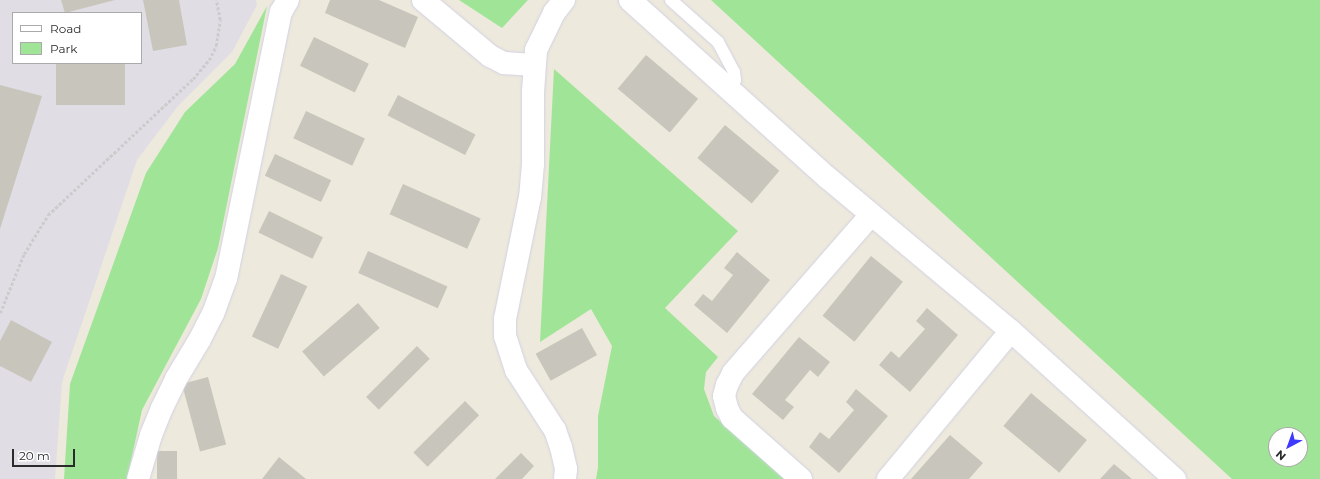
<!DOCTYPE html>
<html>
<head>
<meta charset="utf-8">
<style>
  body { margin:0 }
  #map { position:relative; width:1320px; height:479px; overflow:hidden; background:#ede9dc; font-family:Montserrat,sans-serif }
  div>[style] { position:absolute }
  [style*='--x'] { left:calc(var(--x)*1px); top:calc(var(--y)*1px); width:calc(var(--w)*1px); rotate:calc(var(--a)*1deg) }
  .industrial>* { inset:0; background:#e1dde5 }
  .green>* { inset:0; background:#a0e597 }
  .building>* { inset:0; background:#c8c6bc; transform-origin:0 0 }
  .path>* { height:2.5px; margin-top:-1.25px; transform-origin:0; background:repeating-linear-gradient(90deg,#ccc 0 3px,transparent 0 5px) }
  .roads { filter:drop-shadow(0 0 1px #d2d1e4) drop-shadow(0 0 1px #d2d1e4) }
  .service>* { height:12px; margin:-6px; padding:0 6px; transform-origin:6px; border-radius:6px; background:#fff }
  .minor>* { height:22px; margin:-11px; padding:0 11px; transform-origin:11px; border-radius:11px; background:#fff }
  span { translate:-50% -50%; white-space:nowrap; text-align:center; line-height:1.15; -webkit-text-stroke:4px #fff; paint-order:stroke }
  .legend { position:absolute; left:12px; top:12px; width:130px; height:52px; box-sizing:border-box; background:#fff; border:1px solid #aaa; margin:0; padding:5px 7px; list-style:none; font-size:12px; color:#2b2b2b }
  .legend li { display:flex; align-items:center; gap:8px; height:20px }
  .legend b { width:20px; border:1px solid #aaa }
  .north { position:absolute; left:1268px; top:427px; width:40px; height:40px; box-sizing:border-box; background:#fff; border:1px solid #aaa; border-radius:50%; rotate:221deg; font-size:11px; font-weight:700; line-height:16px; text-align:center; color:#2b2b2b }
  .north::after { content:''; display:block; margin:auto; width:14px; height:18px; background:#3f38fe; clip-path:polygon(50% 0,100% 100%,50% 72%,0 100%) }
  .scale { position:absolute; left:12px; top:449px; width:63px; height:18px; box-sizing:border-box; border:2px solid #2b2b2b; border-top:0; padding-left:5px; font-size:12px; line-height:14px; white-space:nowrap; color:#2b2b2b; -webkit-text-stroke:3px #fff; paint-order:stroke }
</style>
</head>
<body>
<div id="map">
  <div class="industrial">
    <div style="clip-path:polygon(evenodd,0 0,256px 0,257px 5px,232px 52px,178px 106px,137px 160px,62px 382px,55px 479px,0 479px,0 0,13px 13px,141px 13px,141px 63px,13px 63px,13px 13px)"></div>
  </div>
  <div class="green">
    <div style="clip-path:polygon(459px 0,528px 0,502px 28px)"></div>
    <div style="clip-path:polygon(evenodd,711px 0,1320px 0,1320px 479px,1232px 479px,711px 0,1276px 435px,1300px 435px,1300px 459px,1276px 459px,1276px 435px)"></div>
    <div style="clip-path:polygon(267px 6px,218px 248px,201px 299px,142px 410px,127px 479px,64px 479px,70px 384px,146px 173px,185px 112px,235px 64px)"></div>
    <div style="clip-path:polygon(554px 69px,738px 231px,665px 308px,718px 357px,706px 372px,704px 389px,714px 416px,784px 479px,596px 479px,598px 467px,598px 416px,612px 346px,591px 309px,540px 342px)"></div>
  </div>
  <div class="building">
    <div style="clip-path:polygon(61px 0,115px 0,65px 13px)"></div>
    <div style="clip-path:polygon(143px 0,179px 0,187px 45px,153px 51px)"></div>
    <div style="clip-path:polygon(330px 0,379px 0,418px 17px,405px 48px,325px 13px)"></div>
    <div style="left:314px;top:37px;width:61px;height:32px;rotate:26deg"></div>
    <div style="left:646px;top:55px;width:68px;height:44px;rotate:40deg"></div>
    <div style="left:56px;top:63px;width:69px;height:42px"></div>
    <div style="clip-path:polygon(0 85px,42px 96px,0 229px)"></div>
    <div style="left:398px;top:95px;width:87px;height:23px;rotate:27deg"></div>
    <div style="left:306px;top:111px;width:65px;height:30px;rotate:25deg"></div>
    <div style="left:725px;top:125px;width:71px;height:43px;rotate:40deg"></div>
    <div style="left:275px;top:154px;width:62px;height:24px;rotate:25deg"></div>
    <div style="left:403px;top:184px;width:85px;height:33px;rotate:24deg"></div>
    <div style="left:269px;top:211px;width:60px;height:24px;rotate:26deg"></div>
    <div style="left:368px;top:251px;width:87px;height:24px;rotate:24deg"></div>
    <div style="clip-path:polygon(737px 252px,770px 280px,727px 333px,694px 305px,703px 294px,712px 301px,733px 275px,724px 268px)"></div>
    <div style="left:871px;top:256px;width:41px;height:77px;rotate:39deg"></div>
    <div style="left:281px;top:274px;width:29px;height:69px;rotate:25deg"></div>
    <div style="left:358px;top:303px;width:33px;height:74px;rotate:49deg"></div>
    <div style="clip-path:polygon(927px 308px,958px 335px,910px 392px,879px 365px,891px 351px,899px 358px,925px 329px,916px 321px)"></div>
    <div style="clip-path:polygon(11px 320px,52px 342px,31px 382px,0 366px,0 341px)"></div>
    <div style="left:582px;top:328px;width:31px;height:53px;rotate:61deg"></div>
    <div style="clip-path:polygon(799px 337px,830px 362px,818px 377px,810px 370px,785px 400px,794px 407px,783px 420px,752px 394px)"></div>
    <div style="left:417px;top:346px;width:18px;height:72px;rotate:45deg"></div>
    <div style="left:208px;top:377px;width:70px;height:27px;rotate:75deg"></div>
    <div style="clip-path:polygon(856px 389px,888px 416px,839px 473px,809px 447px,820px 432px,829px 439px,854px 410px,846px 402px)"></div>
    <div style="left:1031px;top:393px;width:73px;height:43px;rotate:40deg"></div>
    <div style="left:465px;top:401px;width:20px;height:73px;rotate:45deg"></div>
    <div style="clip-path:polygon(950px 435px,983px 463px,969px 479px,911px 479px)"></div>
    <div style="left:177px;top:451px;width:28px;height:20px;rotate:90deg"></div>
    <div style="clip-path:polygon(521px 453px,534px 466px,522px 479px,495px 479px)"></div>
    <div style="clip-path:polygon(279px 457px,306px 479px,262px 479px)"></div>
    <div style="clip-path:polygon(1114px 464px,1132px 479px,1100px 479px)"></div>
  </div>
  <div class="path">
    <div style="--x:0;--y:313;--w:64;--a:-67.9"></div>
    <div style="--x:24;--y:254;--w:46;--a:-58.4"></div>
    <div style="--x:48;--y:215;--w:199;--a:-43.2"></div>
    <div style="--x:193;--y:79;--w:25;--a:-50"></div>
    <div style="--x:209;--y:60;--w:16;--a:-63"></div>
    <div style="--x:216;--y:46;--w:26;--a:-81"></div>
    <div style="--x:220;--y:20;--w:20;--a:-101"></div>
  </div>
  <div class="roads">
    <div class="service">
      <div style="--x:671;--y:0;--w:63;--a:41.8"></div>
      <div style="--x:718;--y:42;--w:34;--a:62"></div>
      <div style="--x:734;--y:72;--w:8;--a:83"></div>
      <div style="--x:735;--y:80;--w:11;--a:117"></div>
    </div>
    <div class="minor">
      <div style="--x:423;--y:0;--w:87;--a:39.9"></div>
      <div style="--x:490;--y:56;--w:16;--a:27"></div>
      <div style="--x:504;--y:63;--w:30;--a:4"></div>
      <div style="--x:564;--y:0;--w:16;--a:128"></div>
      <div style="--x:554;--y:13;--w:41;--a:115.9"></div>
      <div style="--x:536;--y:50;--w:42;--a:94.1"></div>
      <div style="--x:533;--y:92;--w:72;--a:90"></div>
      <div style="--x:533;--y:164;--w:33;--a:95"></div>
      <div style="--x:530;--y:197;--w:125;--a:101.6"></div>
      <div style="--x:505;--y:319;--w:17;--a:90"></div>
      <div style="--x:505;--y:336;--w:36;--a:72"></div>
      <div style="--x:516;--y:370;--w:72;--a:57"></div>
      <div style="--x:555;--y:430;--w:18;--a:71"></div>
      <div style="--x:561;--y:447;--w:23;--a:77"></div>
      <div style="--x:566;--y:469;--w:10;--a:96"></div>
      <div style="--x:630;--y:0;--w:266;--a:42"></div>
      <div style="--x:828;--y:178;--w:239;--a:39.9"></div>
      <div style="--x:1011;--y:331;--w:221;--a:42.1"></div>
      <div style="--x:138;--y:479;--w:46;--a:-73.5"></div>
      <div style="--x:151;--y:435;--w:29;--a:-68"></div>
      <div style="--x:162;--y:408;--w:32;--a:-64"></div>
      <div style="--x:176;--y:379;--w:47;--a:-59"></div>
      <div style="--x:200;--y:339;--w:28;--a:-63"></div>
      <div style="--x:213;--y:314;--w:37;--a:-70"></div>
      <div style="--x:226;--y:279;--w:273;--a:-78.4"></div>
      <div style="--x:281;--y:12;--w:14;--a:-60"></div>
      <div style="--x:801;--y:479;--w:92;--a:-138.5"></div>
      <div style="--x:732;--y:418;--w:11;--a:-117"></div>
      <div style="--x:727;--y:408;--w:12;--a:-104"></div>
      <div style="--x:724;--y:396;--w:11;--a:-75"></div>
      <div style="--x:727;--y:385;--w:13;--a:-63"></div>
      <div style="--x:733;--y:373;--w:210;--a:-48.9"></div>
      <div style="--x:888;--y:479;--w:192;--a:-50.3"></div>
    </div>
  </div>
  <ul class="legend">
  <li><b style="height:5px;background:#fff"></b>Road</li>
  <li><b style="height:11px;background:#a0e597"></b>Park</li>
  </ul>
  <div class="north">N</div>
  <div class="scale">20 m</div>
</div>
</body>
</html>
